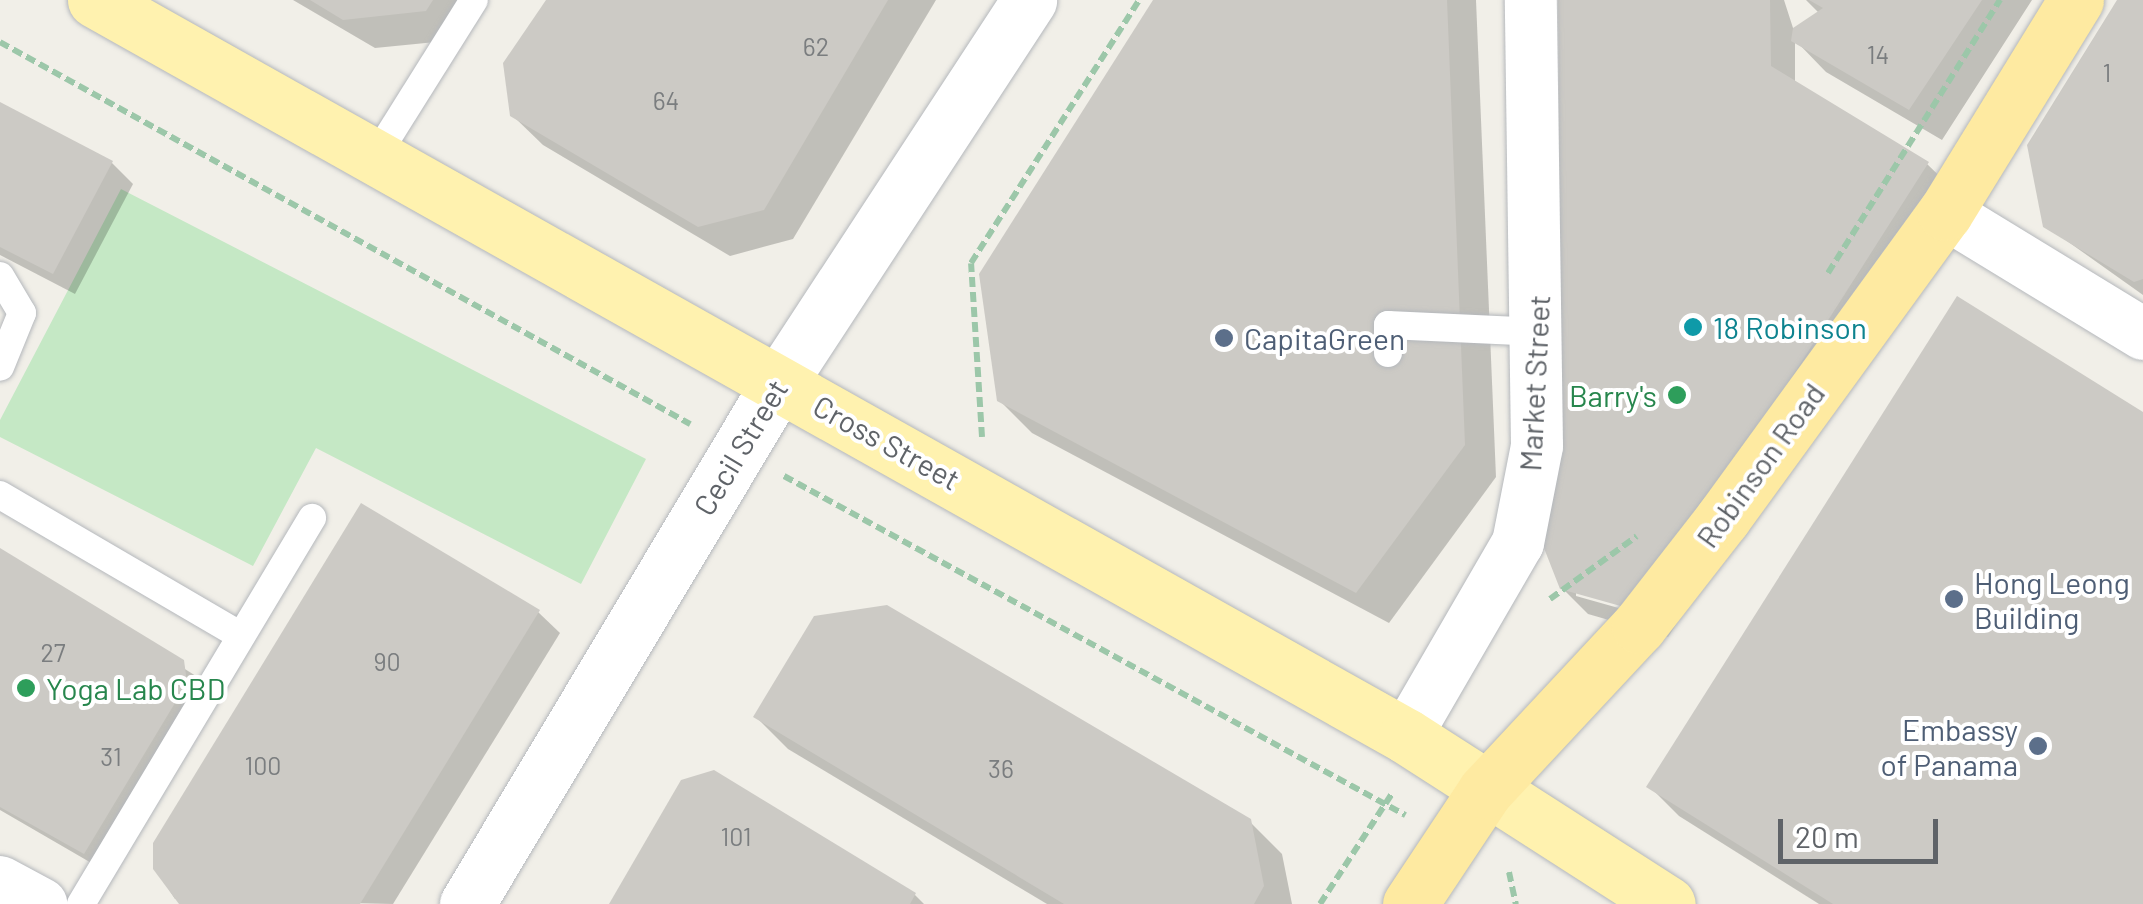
<!DOCTYPE html>
<html>
<head>
<meta charset="utf-8">
<style>
  body { margin:0 }
  #map { position:relative; width:2143px; height:904px; overflow:hidden; background:#f1efe8; font-family:Barlow,sans-serif }
  div>[style] { position:absolute }
  [style*='--x'] { left:calc(var(--x)*1px); top:calc(var(--y)*1px); width:calc(var(--w)*1px); rotate:calc(var(--a)*1deg) }
  .green>* { inset:0; background:#c5e8c5 }
  .shadow>* { inset:0; background:#0003 }
  .building>* { inset:0; background:#cccac5 }
  .path>* { height:6px; margin-top:-3px; transform-origin:0; background:repeating-linear-gradient(90deg,#9cc7a9 0 10px,transparent 0 15px) }
  .roads { filter:drop-shadow(0 0 2px #b5b8bc) drop-shadow(0 0 2px #b5b8bc) }
  .service>* { height:28px; margin:-14px; padding:0 14px; transform-origin:14px; border-radius:14px; background:#fff }
  .minor>* { height:52px; margin:-26px; padding:0 26px; transform-origin:26px; border-radius:26px; background:#fff }
  .secondary>* { height:55px; margin:-27.5px; padding:0 27.5px; transform-origin:27.5px; border-radius:27.5px; background:#fff }
  .primary>* { height:55px; margin:-27.5px; padding:0 27.5px; transform-origin:27.5px; border-radius:27.5px; background:#fff2af }
  .trunk>* { height:55px; margin:-27.5px; padding:0 27.5px; transform-origin:27.5px; border-radius:27.5px; background:#feeaa1 }
  .dots>* { width:28px; height:28px; translate:-50% -50%; box-sizing:border-box; border:5px solid #fff; border-radius:50% }
  span { translate:-50% -50%; white-space:nowrap; text-align:center; line-height:1.15; -webkit-text-stroke:8px #fff; paint-order:stroke }
  .number-label { font-size:25px; color:#7a7d7f }
  .number-label span { -webkit-text-stroke-width:0 }
  .culture-label { font-size:30px; color:#0d838f }
  .left { translate:0 -50%; text-align:left }
  .service-label { font-size:30px; color:#4e5e75 }
  .right { translate:-100% -50%; text-align:right }
  .street-label { font-size:30px; color:#5f6368 }
  .leisure-label { font-size:30px; color:#27864d }
  .scale { position:absolute; left:1778px; top:819px; width:160px; height:45px; box-sizing:border-box; border:5px solid #5f6368; border-top:0; padding-left:12px; font-size:30px; line-height:35px; white-space:nowrap; color:#5f6368; -webkit-text-stroke:8px #fff; paint-order:stroke }
</style>
</head>
<body>
<div id="map">
  <div class="green">
    <div style="clip-path:polygon(121px 189px,646px 459px,581px 584px,316px 448px,253px 566px,0 437px,0 420px)"></div>
  </div>
  <div class="shadow">
    <div style="clip-path:polygon(293px 0,481px 0,456px 40px,375px 48px)"></div>
    <div style="clip-path:polygon(549px 0,936px 0,793px 239px,730px 256px,543px 145px,512px 115px)"></div>
    <div style="clip-path:polygon(1156px 0,1476px 0,1496px 477px,1389px 623px,1032px 433px,999px 400px)"></div>
    <div style="clip-path:polygon(evenodd,1561px 0,1784px 0,1794px 31px,1820px 14px,1806px 0,2032px 0,1942px 140px,1826px 72px,1795px 40px,1795px 84px,1927px 164px,1953px 189px,1668px 637px,1588px 614px,1562px 588px,1561px 0,1576px 591px,1655px 613px,1654px 618px,1576px 596px,1576px 591px)"></div>
    <div style="clip-path:polygon(2120px 0,2143px 0,2143px 295px,2046px 226px)"></div>
    <div style="clip-path:polygon(0 105px,112px 163px,133px 184px,75px 294px,0 255px)"></div>
    <div style="clip-path:polygon(2143px 415px,2143px 904px,1819px 904px,1679px 816px,1649px 786px)"></div>
    <div style="clip-path:polygon(0 551px,199px 678px,201px 699px,100px 868px,0 810px)"></div>
    <div style="clip-path:polygon(538px 612px,560px 633px,393px 904px,175px 899px,155px 868px)"></div>
    <div style="clip-path:polygon(756px 717px,1249px 821px,1282px 854px,1292px 904px,1047px 904px,788px 749px)"></div>
    <div style="clip-path:polygon(915px 895px,924px 904px,611px 904px)"></div>
  </div>
  <div class="building">
    <div style="clip-path:polygon(310px 0,433px 0,426px 11px,343px 20px)"></div>
    <div style="clip-path:polygon(546px 0,888px 0,764px 210px,698px 227px,510px 116px,503px 63px)"></div>
    <div style="clip-path:polygon(1153px 0,1447px 0,1465px 445px,1356px 593px,997px 401px,979px 274px)"></div>
    <div style="clip-path:polygon(1558px 0,1770px 0,1771px 66px,1929px 162px,1642px 612px,1560px 589px,1542px 543px,1561px 402px)"></div>
    <div style="clip-path:polygon(1809px 0,1982px 0,1909px 110px,1791px 41px,1793px 28px,1823px 8px)"></div>
    <div style="clip-path:polygon(2117px 0,2143px 0,2143px 279px,2134px 282px,2043px 227px,2027px 145px)"></div>
    <div style="clip-path:polygon(0 102px,113px 161px,53px 274px,0 247px)"></div>
    <div style="clip-path:polygon(1957px 296px,2143px 412px,2143px 904px,1833px 904px,1646px 787px)"></div>
    <div style="clip-path:polygon(361px 503px,540px 610px,360px 904px,179px 904px,153px 869px,153px 843px)"></div>
    <div style="clip-path:polygon(0 548px,184px 660px,187px 683px,84px 854px,0 807px)"></div>
    <div style="clip-path:polygon(887px 605px,1251px 819px,1264px 886px,1254px 904px,1064px 904px,753px 717px,814px 616px)"></div>
    <div style="clip-path:polygon(714px 770px,916px 893px,910px 904px,609px 904px,681px 780px)"></div>
  </div>
  <div class="path">
    <div style="--x:0;--y:42;--w:789;--a:28.97"></div>
    <div style="--x:1828;--y:273;--w:323;--a:-57.8"></div>
    <div style="--x:982;--y:437;--w:174;--a:-93.6"></div>
    <div style="--x:971;--y:263;--w:312;--a:-57.4"></div>
    <div style="--x:784;--y:476;--w:708;--a:28.63"></div>
    <div style="--x:1550;--y:599;--w:107;--a:-35.9"></div>
    <div style="--x:1509;--y:872;--w:33;--a:78"></div>
    <div style="--x:1320;--y:904;--w:134;--a:-56.9"></div>
  </div>
  <div class="roads">
    <div class="service">
      <div style="--x:376;--y:156;--w:184;--a:-57.9"></div>
      <div style="--x:0;--y:276;--w:43;--a:59.3"></div>
      <div style="--x:22;--y:313;--w:58;--a:112.2"></div>
      <div style="--x:1388;--y:353;--w:28;--a:-90"></div>
      <div style="--x:1388;--y:325;--w:152;--a:2.6"></div>
      <div style="--x:0;--y:495;--w:279;--a:30.3"></div>
      <div style="--x:81;--y:904;--w:450;--a:-59.1"></div>
    </div>
    <div class="minor">
      <div style="--x:1945;--y:213;--w:232;--a:31.4"></div>
      <div style="--x:1406;--y:736;--w:223;--a:-59.9"></div>
      <div style="--x:1518;--y:543;--w:99;--a:-78.9"></div>
      <div style="--x:1537;--y:446;--w:446;--a:-90.8"></div>
      <div style="--x:0;--y:882;--w:47;--a:28.2"></div>
    </div>
    <div class="secondary">
      <div style="--x:467;--y:904;--w:610;--a:-59.1"></div>
      <div style="--x:780;--y:381;--w:455;--a:-56.8"></div>
    </div>
    <div class="primary">
      <div style="--x:95;--y:0;--w:1503;--a:29.31"></div>
      <div style="--x:1406;--y:736;--w:311;--a:32.7"></div>
    </div>
    <div class="trunk">
      <div style="--x:1410;--y:904;--w:136;--a:-56.4"></div>
      <div style="--x:1485;--y:791;--w:226;--a:-47"></div>
      <div style="--x:1639;--y:626;--w:137;--a:-52.1"></div>
      <div style="--x:1723;--y:518;--w:377;--a:-54"></div>
      <div style="--x:1945;--y:213;--w:250;--a:-58.4"></div>
    </div>
  </div>
  <div class="dots">
    <div style="left:1693px;top:327px;background:#0f9aa8"></div>
    <div style="left:1224px;top:338px;background:#5c6f8a"></div>
    <div style="left:1677px;top:395px;background:#2e9e5b"></div>
    <div style="left:1954px;top:599px;background:#5c6f8a"></div>
    <div style="left:26px;top:688px;background:#2e9e5b"></div>
    <div style="left:2038px;top:746px;background:#5c6f8a"></div>
  </div>
  <div class="number-label">
    <span style="left:816px;top:46px">62</span>
    <span style="left:1878px;top:54px">14</span>
    <span style="left:2107px;top:72px">1</span>
    <span style="left:666px;top:100px">64</span>
    <span style="left:53px;top:652px">27</span>
    <span style="left:387px;top:661px">90</span>
    <span style="left:111px;top:756px">31</span>
    <span style="left:263px;top:765px">100</span>
    <span style="left:1001px;top:768px">36</span>
    <span style="left:736px;top:836px">101</span>
  </div>
  <div class="culture-label">
    <span class="left" style="left:1713px;top:327px">18 Robinson</span>
  </div>
  <div class="service-label">
    <span class="left" style="left:1244px;top:338px">CapitaGreen</span>
    <span class="left" style="left:1974px;top:599px">Hong Leong<br>Building</span>
    <span class="right" style="left:2018px;top:746px">Embassy<br>of Panama</span>
  </div>
  <div class="street-label">
    <span style="left:1534px;top:383px;rotate:-87deg">Market Street</span>
    <span style="left:887px;top:442px;rotate:29deg">Cross Street</span>
    <span style="left:740px;top:447px;rotate:-59deg">Cecil Street</span>
    <span style="left:1760px;top:465px;rotate:-54deg">Robinson Road</span>
  </div>
  <div class="leisure-label">
    <span class="right" style="left:1657px;top:395px">Barry's</span>
    <span class="left" style="left:46px;top:688px">Yoga Lab CBD</span>
  </div>
  <div class="scale">20 m</div>
</div>
</body>
</html>
